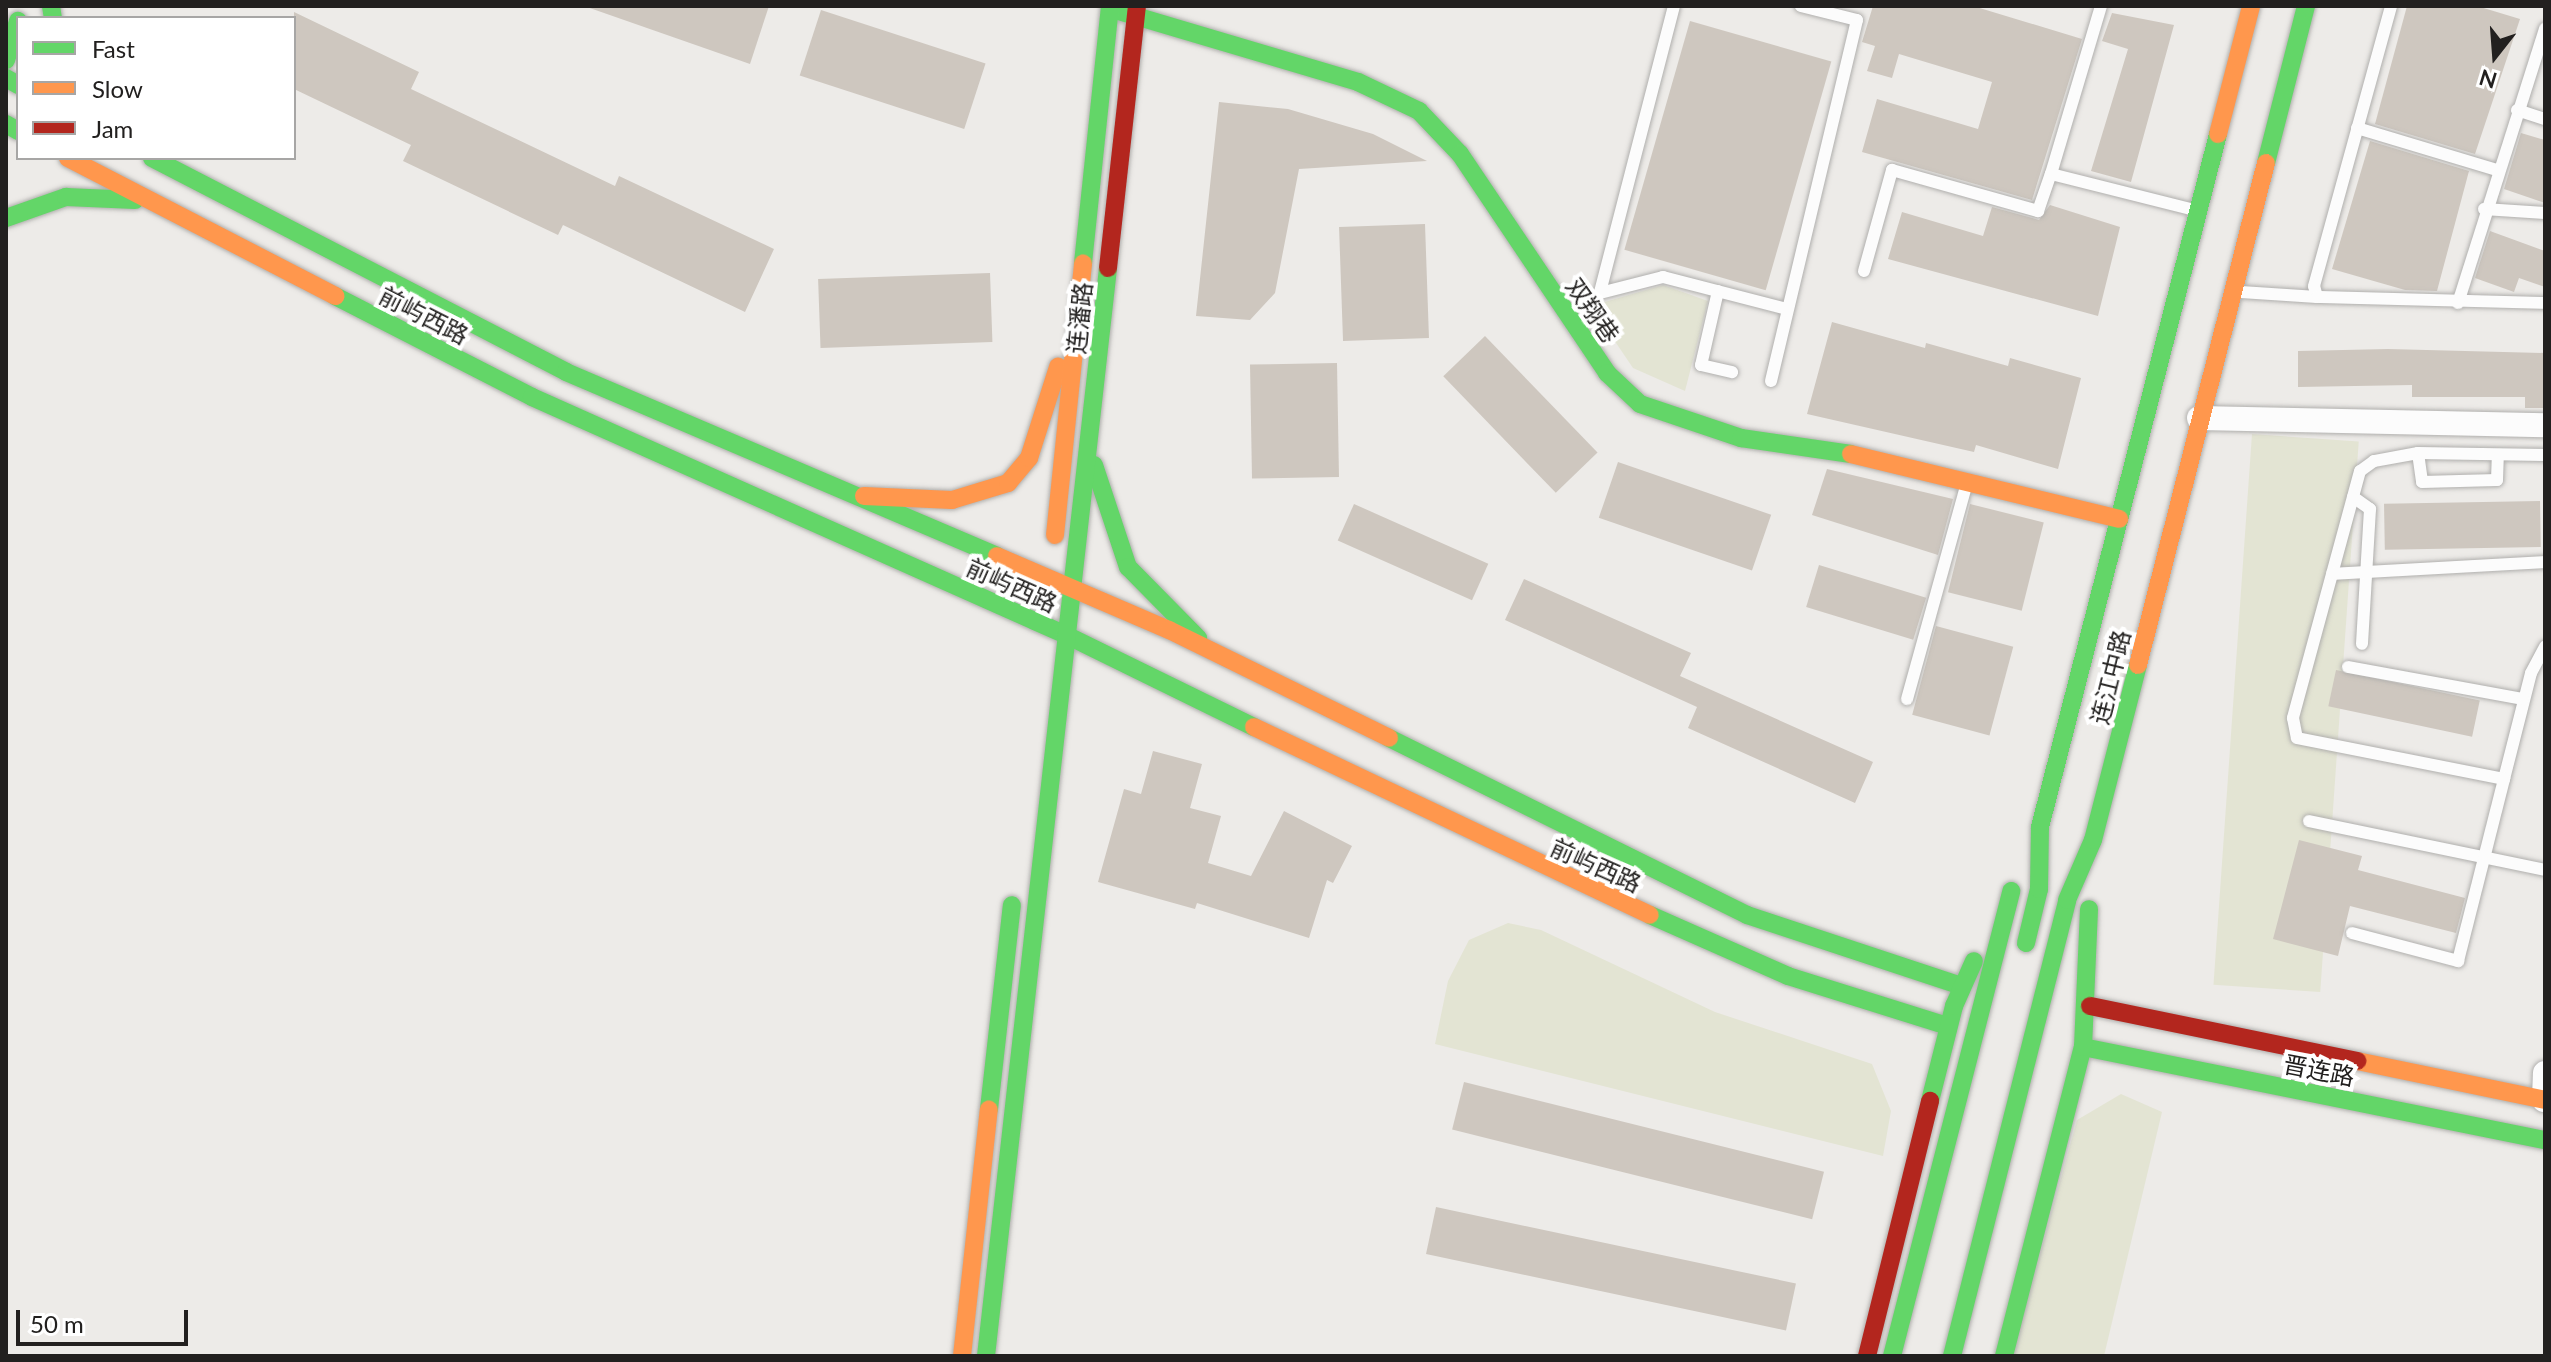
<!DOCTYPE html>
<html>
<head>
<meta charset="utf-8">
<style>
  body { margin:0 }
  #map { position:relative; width:2551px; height:1362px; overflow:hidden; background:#edebe8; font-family:Lato,"Noto Sans SC",sans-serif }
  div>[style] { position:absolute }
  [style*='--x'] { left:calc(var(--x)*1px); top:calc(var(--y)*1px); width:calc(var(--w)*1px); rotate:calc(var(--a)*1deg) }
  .green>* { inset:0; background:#e3e4d3; transform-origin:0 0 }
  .building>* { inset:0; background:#cec7bf; transform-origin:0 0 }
  .roads { filter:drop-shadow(0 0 2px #b0afad) drop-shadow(0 0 2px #b0afad) }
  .lane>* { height:12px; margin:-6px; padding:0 6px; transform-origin:6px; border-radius:6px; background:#fcfcfc }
  .street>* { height:24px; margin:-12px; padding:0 12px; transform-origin:12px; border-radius:12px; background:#fcfcfc }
  .fast>* { height:18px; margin:-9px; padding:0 9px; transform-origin:9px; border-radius:9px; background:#63d668 }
  .slow>* { height:18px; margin:-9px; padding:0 9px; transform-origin:9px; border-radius:9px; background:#ff974d }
  .jam>* { height:18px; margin:-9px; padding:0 9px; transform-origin:9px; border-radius:9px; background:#b3261e }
  span { translate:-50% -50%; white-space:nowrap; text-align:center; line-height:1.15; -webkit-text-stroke:8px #fff; paint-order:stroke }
  .street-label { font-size:24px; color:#22201f }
  .frame { position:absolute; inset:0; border:8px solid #22201f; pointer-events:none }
  .legend { position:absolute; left:16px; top:16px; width:280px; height:144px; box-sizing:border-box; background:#fff; border:2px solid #a7a6a5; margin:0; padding:10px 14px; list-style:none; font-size:24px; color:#22201f }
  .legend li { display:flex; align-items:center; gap:16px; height:40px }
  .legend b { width:40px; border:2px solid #a7a6a5 }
  .north { position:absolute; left:2455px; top:16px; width:80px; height:80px; -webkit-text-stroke:6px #fff; paint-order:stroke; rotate:197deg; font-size:22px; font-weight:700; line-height:32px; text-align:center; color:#22201f }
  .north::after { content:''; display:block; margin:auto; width:28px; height:36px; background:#22201f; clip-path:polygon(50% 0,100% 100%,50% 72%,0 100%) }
  .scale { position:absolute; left:16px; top:1310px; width:172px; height:36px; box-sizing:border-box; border:4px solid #22201f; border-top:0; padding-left:10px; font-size:24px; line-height:28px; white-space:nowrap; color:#22201f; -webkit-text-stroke:6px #fff; paint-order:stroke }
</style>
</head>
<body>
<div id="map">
  <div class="green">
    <div style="clip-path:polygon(1663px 285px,1708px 301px,1685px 391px,1633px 368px,1591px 306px)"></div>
    <div style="left:2252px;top:434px;width:107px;height:552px;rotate:4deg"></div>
    <div style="clip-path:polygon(1508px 923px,1541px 930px,1715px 1012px,1872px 1064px,1891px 1111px,1883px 1156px,1435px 1044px,1448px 981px,1469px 940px)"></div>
    <div style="clip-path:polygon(2121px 1094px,2162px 1112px,2104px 1356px,2012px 1356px,2077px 1120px)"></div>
  </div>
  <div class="building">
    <div style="clip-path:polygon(584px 6px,769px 6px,750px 64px)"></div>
    <div style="clip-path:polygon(1873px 6px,1973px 6px,2082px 39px,2032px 200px,1862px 152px,1877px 99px,1978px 129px,1992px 82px,1899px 54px,1892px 78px,1867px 71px,1875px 46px,1862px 42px)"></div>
    <div style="clip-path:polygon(2407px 6px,2477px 6px,2520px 19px,2475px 154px,2375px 124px)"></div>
    <div style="left:821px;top:10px;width:173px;height:69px;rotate:18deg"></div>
    <div style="clip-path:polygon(294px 12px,419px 72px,411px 89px,615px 186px,619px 176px,774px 249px,745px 312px,563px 225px,558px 235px,403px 161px,411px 145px,294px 89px)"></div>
    <div style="clip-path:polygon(2112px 13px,2174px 25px,2131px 182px,2091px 171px,2128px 49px,2102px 41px)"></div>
    <div style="left:1690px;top:21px;width:147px;height:238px;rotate:16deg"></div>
    <div style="clip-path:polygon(1219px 102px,1288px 109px,1373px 134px,1427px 161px,1299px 169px,1275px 293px,1250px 320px,1196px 316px)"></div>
    <div style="clip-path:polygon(2521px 133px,2545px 140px,2545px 203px,2504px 189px)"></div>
    <div style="clip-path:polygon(2370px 141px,2469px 171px,2437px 291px,2405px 290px,2332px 269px)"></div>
    <div style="clip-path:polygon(2050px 205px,2120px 227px,2098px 316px,1888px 259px,1902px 212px,1983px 236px,1992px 207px,2039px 220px)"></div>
    <div style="left:1425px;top:224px;width:114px;height:86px;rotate:88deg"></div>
    <div style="clip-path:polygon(2490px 231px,2545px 251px,2545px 287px,2519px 278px,2514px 292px,2475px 278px)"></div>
    <div style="left:990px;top:273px;width:69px;height:172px;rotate:88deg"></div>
    <div style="clip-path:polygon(1832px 322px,1925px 348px,1926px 343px,2008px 366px,2010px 358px,2081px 378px,2058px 469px,1976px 445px,1974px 452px,1807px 414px)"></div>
    <div style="left:1485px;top:336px;width:162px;height:58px;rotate:46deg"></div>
    <div style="clip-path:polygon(2388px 349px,2545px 353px,2545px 408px,2525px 408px,2525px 397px,2412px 397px,2412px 385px,2298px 387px,2298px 351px)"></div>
    <div style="left:1337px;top:363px;width:114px;height:87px;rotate:89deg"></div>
    <div style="left:1618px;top:462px;width:162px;height:59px;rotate:19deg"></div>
    <div style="clip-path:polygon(1827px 469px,1953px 499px,1938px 555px,1812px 515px)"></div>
    <div style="left:2540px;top:501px;width:46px;height:156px;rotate:89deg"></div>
    <div style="left:1354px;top:504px;width:147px;height:40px;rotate:24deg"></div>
    <div style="left:1970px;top:504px;width:76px;height:91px;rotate:14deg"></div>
    <div style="left:1819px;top:565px;width:112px;height:44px;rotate:17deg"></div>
    <div style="clip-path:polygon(1524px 579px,1691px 653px,1680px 676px,1873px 762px,1855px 803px,1688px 728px,1697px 707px,1505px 620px)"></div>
    <div style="left:1936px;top:626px;width:80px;height:92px;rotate:15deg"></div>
    <div style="left:2336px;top:670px;width:147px;height:37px;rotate:12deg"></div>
    <div style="clip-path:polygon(1153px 751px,1202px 764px,1190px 808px,1221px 816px,1208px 863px,1251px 876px,1284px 811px,1352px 846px,1333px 883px,1327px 880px,1309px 938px,1197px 903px,1195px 909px,1098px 882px,1124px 789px,1141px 794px)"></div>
    <div style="clip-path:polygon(2299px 840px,2362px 856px,2358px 870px,2465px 898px,2456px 933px,2350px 906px,2338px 956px,2273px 939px)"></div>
    <div style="left:1464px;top:1082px;width:371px;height:49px;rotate:14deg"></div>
    <div style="left:1436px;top:1207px;width:368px;height:48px;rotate:12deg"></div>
  </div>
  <div class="roads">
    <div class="lane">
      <div style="--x:1674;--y:6;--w:296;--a:104.5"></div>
      <div style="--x:1600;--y:293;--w:65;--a:-14.3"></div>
      <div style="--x:1663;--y:277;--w:128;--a:14.5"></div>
      <div style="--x:2101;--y:6;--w:175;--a:106.6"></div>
      <div style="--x:2051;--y:174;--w:143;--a:14.1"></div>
      <div style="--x:2517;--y:110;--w:29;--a:18"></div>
      <div style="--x:2357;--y:128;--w:146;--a:16.7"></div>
      <div style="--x:2484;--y:209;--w:61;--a:3.8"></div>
      <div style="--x:1864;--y:271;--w:105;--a:-74.5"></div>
      <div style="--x:1892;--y:170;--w:152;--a:15.7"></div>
      <div style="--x:2038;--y:211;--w:39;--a:-71"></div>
      <div style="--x:1718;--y:291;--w:76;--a:102.9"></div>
      <div style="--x:1701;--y:365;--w:32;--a:13"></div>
      <div style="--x:2241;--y:292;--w:76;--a:3.8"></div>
      <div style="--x:2317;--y:297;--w:11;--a:-105"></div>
      <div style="--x:2314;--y:286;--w:290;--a:-74.6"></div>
      <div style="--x:2317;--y:297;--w:228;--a:1.5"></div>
      <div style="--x:2458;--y:303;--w:288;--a:-72.4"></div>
      <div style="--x:1771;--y:381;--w:371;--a:-76.6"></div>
      <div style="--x:1857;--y:20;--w:58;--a:-166"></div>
      <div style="--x:2418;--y:453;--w:29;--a:82"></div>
      <div style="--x:2422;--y:482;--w:75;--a:-1.5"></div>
      <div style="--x:2497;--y:480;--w:25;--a:-88"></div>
      <div style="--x:2545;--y:455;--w:127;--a:-179.1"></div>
      <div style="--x:2418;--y:453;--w:45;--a:169.7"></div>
      <div style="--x:2374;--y:461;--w:17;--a:144"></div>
      <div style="--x:2360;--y:471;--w:256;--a:105.2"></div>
      <div style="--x:2293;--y:718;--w:20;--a:79"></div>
      <div style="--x:2297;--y:738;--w:211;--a:11.2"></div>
      <div style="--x:2504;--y:779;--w:109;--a:-75.7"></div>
      <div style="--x:2531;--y:673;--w:30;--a:-62"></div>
      <div style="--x:2353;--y:497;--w:21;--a:35"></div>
      <div style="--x:2370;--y:509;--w:135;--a:93.4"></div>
      <div style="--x:2332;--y:574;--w:213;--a:-3.2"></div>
      <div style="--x:2348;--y:667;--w:178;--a:10.4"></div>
      <div style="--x:1907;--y:699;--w:221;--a:-74.5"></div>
      <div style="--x:2309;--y:821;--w:241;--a:11.7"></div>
      <div style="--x:2352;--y:933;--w:110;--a:14.8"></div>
      <div style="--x:2458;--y:961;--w:188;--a:-75.8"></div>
    </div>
    <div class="street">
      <div style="--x:2199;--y:418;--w:346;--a:1.2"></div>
      <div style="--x:2544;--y:1100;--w:27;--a:-88"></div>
    </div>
    <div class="fast">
      <div style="--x:51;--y:6;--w:12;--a:81"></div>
      <div style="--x:1115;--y:10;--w:253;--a:16.5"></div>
      <div style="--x:1358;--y:82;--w:68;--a:25.4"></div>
      <div style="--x:1419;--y:111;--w:59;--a:46.4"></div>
      <div style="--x:1460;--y:154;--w:264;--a:56.1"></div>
      <div style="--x:1607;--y:373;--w:45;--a:43.2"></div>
      <div style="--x:1640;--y:404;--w:107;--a:18.6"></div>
      <div style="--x:1741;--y:438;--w:111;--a:8.3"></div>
      <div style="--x:6;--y:60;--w:41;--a:-72.9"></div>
      <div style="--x:6;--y:78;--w:14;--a:30"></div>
      <div style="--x:6;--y:124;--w:14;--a:30"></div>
      <div style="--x:152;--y:158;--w:466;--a:27.3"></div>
      <div style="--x:566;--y:372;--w:469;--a:23.1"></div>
      <div style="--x:2266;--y:163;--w:162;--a:-75.7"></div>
      <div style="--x:6;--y:218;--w:64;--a:-19.3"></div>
      <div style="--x:66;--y:197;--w:69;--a:2.5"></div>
      <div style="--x:1083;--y:263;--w:258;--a:-84"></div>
      <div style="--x:335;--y:296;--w:221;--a:27.1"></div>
      <div style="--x:532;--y:397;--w:585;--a:24.02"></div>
      <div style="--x:1066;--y:635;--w:209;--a:26.1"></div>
      <div style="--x:1094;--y:465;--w:108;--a:71.6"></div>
      <div style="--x:1128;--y:567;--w:100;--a:45.4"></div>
      <div style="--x:1389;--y:738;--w:399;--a:26.3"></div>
      <div style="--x:1747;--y:915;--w:226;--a:18.3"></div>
      <div style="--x:1650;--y:915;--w:151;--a:23.8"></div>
      <div style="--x:1788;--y:976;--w:168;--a:17.4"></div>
      <div style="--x:2026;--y:943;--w:56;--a:-76.5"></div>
      <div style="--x:2039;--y:889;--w:62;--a:-89.1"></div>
      <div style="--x:2040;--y:827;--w:715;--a:-75.59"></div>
      <div style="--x:2083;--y:1047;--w:471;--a:11.4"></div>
      <div style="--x:1930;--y:1101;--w:98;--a:-75.8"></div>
      <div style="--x:1954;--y:1006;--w:49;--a:-66"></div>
      <div style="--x:989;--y:1109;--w:205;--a:-83.6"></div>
      <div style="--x:986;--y:1356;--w:1095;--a:-83.6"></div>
      <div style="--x:1892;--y:1356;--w:480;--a:-75.6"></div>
      <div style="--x:1952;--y:1356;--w:470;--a:-75.8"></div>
      <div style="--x:2067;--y:900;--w:65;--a:-66.6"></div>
      <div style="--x:2093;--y:840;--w:181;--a:-75.6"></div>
      <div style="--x:2004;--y:1356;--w:319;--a:-75.7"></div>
      <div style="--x:2083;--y:1047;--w:138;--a:-87.5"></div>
    </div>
    <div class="slow">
      <div style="--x:2218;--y:134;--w:132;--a:-75.5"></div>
      <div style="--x:68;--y:158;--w:301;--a:27.3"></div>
      <div style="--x:1851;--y:454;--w:276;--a:13.6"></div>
      <div style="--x:864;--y:496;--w:88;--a:2.6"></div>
      <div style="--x:952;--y:500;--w:59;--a:-16.9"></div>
      <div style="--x:1008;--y:483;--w:33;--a:-50"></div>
      <div style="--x:1029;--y:458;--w:96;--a:-72.3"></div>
      <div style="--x:1055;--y:535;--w:273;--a:-84.1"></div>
      <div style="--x:997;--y:556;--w:187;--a:23.3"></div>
      <div style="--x:1169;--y:630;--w:245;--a:26.1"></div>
      <div style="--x:2138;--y:665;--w:518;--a:-75.7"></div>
      <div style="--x:1254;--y:727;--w:438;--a:25.4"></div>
      <div style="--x:2357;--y:1061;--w:192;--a:11.7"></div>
      <div style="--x:962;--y:1356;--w:248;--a:-83.8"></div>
    </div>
    <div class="jam">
      <div style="--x:1108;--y:268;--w:264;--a:-83.7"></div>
      <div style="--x:2090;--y:1006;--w:273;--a:11.6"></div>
      <div style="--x:1867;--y:1356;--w:263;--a:-76.1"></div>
    </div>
  </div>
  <div class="street-label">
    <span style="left:1593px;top:310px;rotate:55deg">双翔巷</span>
    <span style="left:424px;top:315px;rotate:27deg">前屿西路</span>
    <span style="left:1079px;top:318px;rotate:-84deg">连潘路</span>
    <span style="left:1012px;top:585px;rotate:24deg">前屿西路</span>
    <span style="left:2110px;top:677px;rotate:-76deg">连江中路</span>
    <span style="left:1596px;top:865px;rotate:24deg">前屿西路</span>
    <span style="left:2319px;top:1070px;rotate:11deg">晋连路</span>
  </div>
  <div class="frame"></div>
  <ul class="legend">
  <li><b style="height:10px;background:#63d668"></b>Fast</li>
  <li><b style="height:10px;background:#ff974d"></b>Slow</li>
  <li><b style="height:10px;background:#b3261e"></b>Jam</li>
  </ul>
  <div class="north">N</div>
  <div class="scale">50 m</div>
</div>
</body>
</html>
